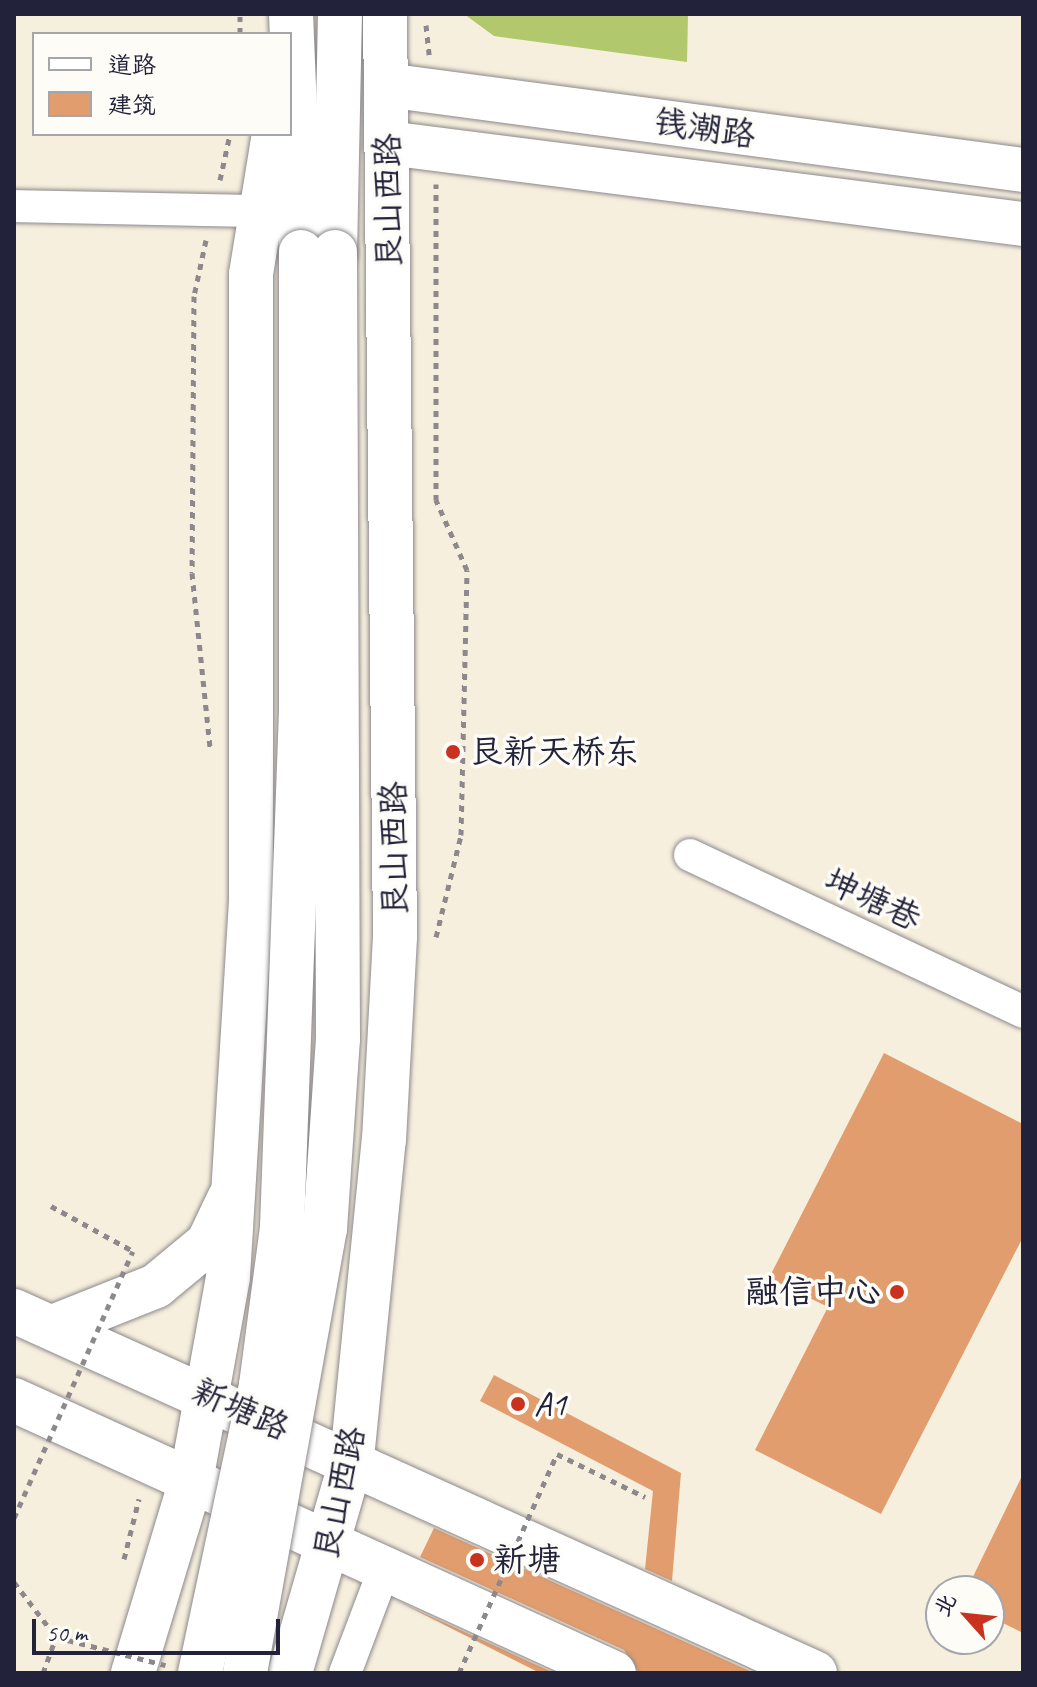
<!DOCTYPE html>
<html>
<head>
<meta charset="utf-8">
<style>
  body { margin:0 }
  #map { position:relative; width:1037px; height:1687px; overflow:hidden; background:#f6efdd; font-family:Caveat,"LXGW WenKai TC",sans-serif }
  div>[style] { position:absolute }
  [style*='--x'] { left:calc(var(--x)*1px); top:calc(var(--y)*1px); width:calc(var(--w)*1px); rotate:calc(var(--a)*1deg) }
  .green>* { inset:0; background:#b2c86d }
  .building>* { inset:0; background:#e29d6e }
  .path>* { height:5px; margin-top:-2.5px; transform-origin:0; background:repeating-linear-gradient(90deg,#8c888c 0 6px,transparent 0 12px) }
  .roads { filter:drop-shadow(0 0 2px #8c888c) drop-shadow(0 0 2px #8c888c) }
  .street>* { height:32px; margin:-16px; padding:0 16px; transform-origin:16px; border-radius:16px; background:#fff }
  .secondary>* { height:44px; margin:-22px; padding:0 22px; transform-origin:22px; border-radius:22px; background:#fff }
  .primary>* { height:44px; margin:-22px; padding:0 22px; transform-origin:22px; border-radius:22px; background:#fff }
  .path-bridge>* { height:5px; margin-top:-2.5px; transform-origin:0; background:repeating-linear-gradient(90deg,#8c888c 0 6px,transparent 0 12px) }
  .bridges { filter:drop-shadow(0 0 2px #8c888c) drop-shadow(0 0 2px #8c888c) }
  .primary-bridge>* { height:44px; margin:-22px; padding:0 22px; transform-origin:22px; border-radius:22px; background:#fff }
  .dots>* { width:22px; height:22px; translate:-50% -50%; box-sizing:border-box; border:4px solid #fdfcf7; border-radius:50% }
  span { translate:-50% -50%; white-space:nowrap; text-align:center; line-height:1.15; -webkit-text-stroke:7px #fdfcf7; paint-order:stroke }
  .street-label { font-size:34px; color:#22223b }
  .poi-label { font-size:34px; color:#22223b }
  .left { translate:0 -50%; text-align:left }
  .right { translate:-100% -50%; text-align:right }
  .frame { position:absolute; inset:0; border:16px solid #22223b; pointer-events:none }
  .legend { position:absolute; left:32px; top:32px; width:260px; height:104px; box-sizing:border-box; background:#fdfcf7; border:2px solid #a5a5ac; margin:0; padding:10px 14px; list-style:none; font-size:24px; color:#22223b }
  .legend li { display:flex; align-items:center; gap:16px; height:40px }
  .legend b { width:40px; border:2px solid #a5a5ac }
  .north { position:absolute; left:925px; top:1575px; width:80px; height:80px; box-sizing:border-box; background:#fdfcf7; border:2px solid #a5a5ac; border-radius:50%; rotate:297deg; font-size:22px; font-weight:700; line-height:32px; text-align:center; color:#22223b }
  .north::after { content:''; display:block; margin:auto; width:28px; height:36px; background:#c8321e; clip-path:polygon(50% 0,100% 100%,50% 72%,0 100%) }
  .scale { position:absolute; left:32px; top:1619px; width:248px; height:36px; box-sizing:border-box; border:4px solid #22223b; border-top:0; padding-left:10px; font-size:24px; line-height:28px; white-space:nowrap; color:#22223b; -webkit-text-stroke:6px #fdfcf7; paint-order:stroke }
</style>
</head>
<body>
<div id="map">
  <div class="green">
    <div style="clip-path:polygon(464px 14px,688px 14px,687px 62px,494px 36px)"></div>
  </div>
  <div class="building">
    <div style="clip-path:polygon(884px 1053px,1023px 1124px,1023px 1237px,881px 1514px,755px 1450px,828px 1307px,769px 1278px)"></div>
    <div style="clip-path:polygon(494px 1375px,681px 1473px,672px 1581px,645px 1569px,653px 1491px,480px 1401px)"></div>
    <div style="clip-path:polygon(1023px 1474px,1023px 1633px,989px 1616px,989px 1591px,966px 1591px)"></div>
    <div style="clip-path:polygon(434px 1528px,754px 1673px,639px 1673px,624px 1650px,420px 1557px)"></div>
    <div style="clip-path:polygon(399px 1602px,554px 1673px,540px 1673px)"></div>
  </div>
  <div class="path">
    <div style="--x:426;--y:25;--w:30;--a:84"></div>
    <div style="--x:240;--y:34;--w:20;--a:-90"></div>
    <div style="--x:220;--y:180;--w:47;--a:-77.7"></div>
    <div style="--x:206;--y:240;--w:57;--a:102.1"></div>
    <div style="--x:194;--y:296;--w:277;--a:90.4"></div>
    <div style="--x:192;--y:573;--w:176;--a:84.1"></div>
    <div style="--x:436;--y:937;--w:105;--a:-76.2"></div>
    <div style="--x:461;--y:835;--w:265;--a:-88.7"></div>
    <div style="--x:467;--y:570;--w:77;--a:-113.9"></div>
    <div style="--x:436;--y:500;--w:316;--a:-90"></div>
    <div style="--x:51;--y:1206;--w:94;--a:28.8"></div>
    <div style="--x:557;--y:1454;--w:98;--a:26"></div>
    <div style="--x:124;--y:1559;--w:62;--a:-76"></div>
    <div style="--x:43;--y:1673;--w:38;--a:-70"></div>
  </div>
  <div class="roads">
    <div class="street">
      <div style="--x:14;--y:206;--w:247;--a:1.2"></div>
      <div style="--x:690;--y:855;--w:368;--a:25.2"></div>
      <div style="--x:345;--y:1673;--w:113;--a:-69.3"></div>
    </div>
    <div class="secondary">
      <div style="--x:386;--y:85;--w:643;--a:7.6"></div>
      <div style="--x:388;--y:143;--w:640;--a:7.27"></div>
      <div style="--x:14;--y:1311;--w:879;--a:24.32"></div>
      <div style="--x:53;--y:1327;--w:111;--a:-21.7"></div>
      <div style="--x:156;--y:1286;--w:67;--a:-39.6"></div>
      <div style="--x:208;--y:1243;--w:49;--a:-64.5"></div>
      <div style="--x:14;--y:1400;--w:659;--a:24.47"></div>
      <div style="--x:133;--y:1673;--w:201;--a:-73.2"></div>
      <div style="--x:191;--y:1481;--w:207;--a:-79.7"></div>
      <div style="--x:228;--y:1277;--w:380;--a:-86.5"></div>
      <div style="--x:251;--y:898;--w:624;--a:-90"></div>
      <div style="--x:251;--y:274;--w:142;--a:-80.7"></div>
      <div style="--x:290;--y:1673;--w:224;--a:-73.9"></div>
      <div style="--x:352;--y:1458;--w:320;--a:-84.3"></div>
      <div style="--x:384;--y:1140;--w:204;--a:-86.9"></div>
      <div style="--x:395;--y:936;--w:922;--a:-90.62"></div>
    </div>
    <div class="primary">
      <div style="--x:291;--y:14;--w:238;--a:87.6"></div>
      <div style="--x:335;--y:252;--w:238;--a:-88.8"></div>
    </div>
  </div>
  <div class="path-bridge">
    <div style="--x:14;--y:1518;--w:292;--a:-66"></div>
    <div style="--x:14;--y:1582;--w:69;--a:52.6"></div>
    <div style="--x:56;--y:1637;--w:113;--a:14.4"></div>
    <div style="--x:459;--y:1673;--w:240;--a:-65.9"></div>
  </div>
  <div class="bridges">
    <div class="primary-bridge">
      <div style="--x:200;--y:1673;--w:294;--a:-78"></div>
      <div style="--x:261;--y:1385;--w:159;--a:-82.4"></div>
      <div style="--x:282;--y:1227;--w:516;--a:-87.89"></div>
      <div style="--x:301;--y:711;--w:459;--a:-90"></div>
      <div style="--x:245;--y:1673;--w:451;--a:-79.8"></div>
      <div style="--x:325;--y:1229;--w:190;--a:-86.1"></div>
      <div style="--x:338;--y:1039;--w:787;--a:-90.22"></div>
    </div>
  </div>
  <div class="dots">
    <div style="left:453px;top:752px;background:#c8321e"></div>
    <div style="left:897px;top:1292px;background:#c8321e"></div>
    <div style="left:518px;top:1404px;background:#c8321e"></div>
    <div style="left:477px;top:1560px;background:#c8321e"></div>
  </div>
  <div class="street-label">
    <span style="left:705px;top:128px;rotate:8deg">钱潮路</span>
    <span style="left:388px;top:201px;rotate:-91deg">艮山西路</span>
    <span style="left:394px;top:849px;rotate:-91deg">艮山西路</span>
    <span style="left:873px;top:899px;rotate:25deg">坤塘巷</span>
    <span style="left:241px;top:1409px;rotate:24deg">新塘路</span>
    <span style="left:339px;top:1493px;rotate:-78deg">艮山西路</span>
  </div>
  <div class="poi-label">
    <span class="left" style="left:469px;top:752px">艮新天桥东</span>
    <span class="right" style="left:881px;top:1292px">融信中心</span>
    <span class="left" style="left:534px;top:1404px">A1</span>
    <span class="left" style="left:493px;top:1560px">新塘</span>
  </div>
  <div class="frame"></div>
  <ul class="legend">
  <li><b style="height:10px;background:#fff"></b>道路</li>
  <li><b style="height:22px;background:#e29d6e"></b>建筑</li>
  </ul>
  <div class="north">北</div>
  <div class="scale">50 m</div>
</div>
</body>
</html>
